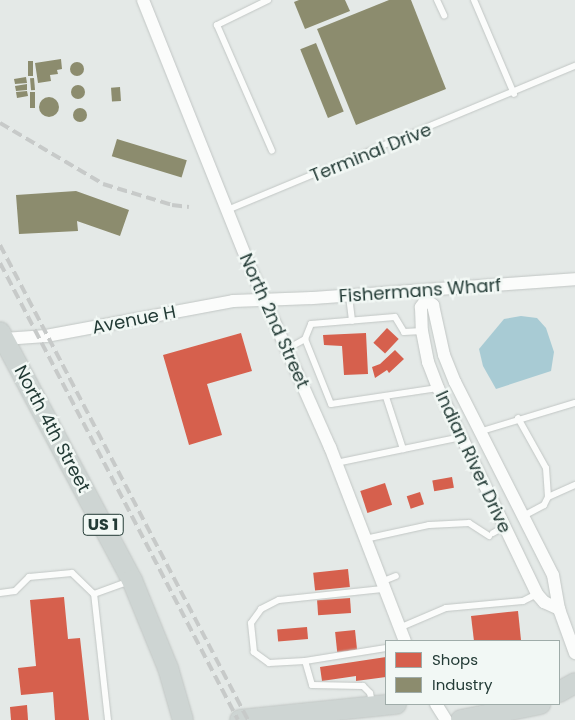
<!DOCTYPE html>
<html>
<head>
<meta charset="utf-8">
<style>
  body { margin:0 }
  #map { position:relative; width:575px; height:720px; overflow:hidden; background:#e4e9e7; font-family:Poppins,sans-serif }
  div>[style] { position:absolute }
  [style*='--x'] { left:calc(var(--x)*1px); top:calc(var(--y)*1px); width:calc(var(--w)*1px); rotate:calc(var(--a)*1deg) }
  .water>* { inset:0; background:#a8cbd4 }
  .shops>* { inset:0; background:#d6604d; transform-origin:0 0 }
  .industry>* { inset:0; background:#8c8c6e; transform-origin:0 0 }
  .round { border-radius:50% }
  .roads { filter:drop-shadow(0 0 1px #c1c6c4) drop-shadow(0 0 1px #c1c6c4) }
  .lane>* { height:6px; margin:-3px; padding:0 3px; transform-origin:3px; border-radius:3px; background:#fbfcfb }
  .street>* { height:12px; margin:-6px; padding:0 6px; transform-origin:6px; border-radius:6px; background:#fbfcfb }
  .primary>* { height:20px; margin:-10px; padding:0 10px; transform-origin:10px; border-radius:10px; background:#ced5d3 }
  .rail>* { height:4px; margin-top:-2px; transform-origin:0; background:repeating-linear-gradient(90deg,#c7cac9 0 10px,transparent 0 15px) }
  span { translate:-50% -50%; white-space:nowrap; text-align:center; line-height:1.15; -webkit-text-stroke:5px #f2f8f5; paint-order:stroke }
  .shield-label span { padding:1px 4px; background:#f2f8f5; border:1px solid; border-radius:4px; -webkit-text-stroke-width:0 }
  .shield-label { font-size:16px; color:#233b36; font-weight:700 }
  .street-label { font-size:18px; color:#233b36 }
  .legend { position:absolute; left:385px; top:640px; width:175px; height:65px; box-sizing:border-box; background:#f2f8f5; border:1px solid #9faca9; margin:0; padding:6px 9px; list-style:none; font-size:15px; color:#233b36 }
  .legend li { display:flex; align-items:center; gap:10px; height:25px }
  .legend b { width:25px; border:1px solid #9faca9 }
</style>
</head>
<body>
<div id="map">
  <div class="water">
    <div style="clip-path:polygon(521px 316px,537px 318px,546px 328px,554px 352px,551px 371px,496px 389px,483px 366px,479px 349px,504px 319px)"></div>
  </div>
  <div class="shops">
    <div style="left:387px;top:328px;width:16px;height:20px;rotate:43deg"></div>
    <div style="clip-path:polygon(241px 333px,252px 371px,207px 384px,222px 435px,189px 445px,163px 355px)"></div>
    <div style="clip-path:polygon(366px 333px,368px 374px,344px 375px,342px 346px,324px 345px,323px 335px)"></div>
    <div style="clip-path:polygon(395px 350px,404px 359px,389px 373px,387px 370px,375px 378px,372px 367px,380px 364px)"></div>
    <div style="left:452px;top:477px;width:11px;height:20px;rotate:80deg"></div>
    <div style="left:385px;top:483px;width:23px;height:26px;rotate:72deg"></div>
    <div style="left:420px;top:492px;width:13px;height:14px;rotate:72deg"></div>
    <div style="left:348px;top:569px;width:18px;height:35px;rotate:84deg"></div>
    <div style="clip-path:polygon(64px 597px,68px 639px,80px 638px,89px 720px,55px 720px,53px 692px,21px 695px,18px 668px,36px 666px,30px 600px)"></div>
    <div style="left:350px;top:598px;width:15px;height:33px;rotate:86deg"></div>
    <div style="clip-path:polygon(518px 611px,521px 640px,474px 641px,471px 616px)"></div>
    <div style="left:307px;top:627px;width:12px;height:30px;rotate:85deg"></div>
    <div style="left:355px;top:630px;width:20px;height:20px;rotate:84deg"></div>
    <div style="clip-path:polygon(386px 657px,386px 677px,356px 681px,356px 676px,322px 681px,320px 667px)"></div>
    <div style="clip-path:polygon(27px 705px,28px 720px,11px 720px,10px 707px)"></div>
  </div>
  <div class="industry">
    <div style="clip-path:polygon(299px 0,345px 0,350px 11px,305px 29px,294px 2px)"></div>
    <div style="clip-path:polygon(389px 0,411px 0,446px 89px,356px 125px,317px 29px)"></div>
    <div style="left:316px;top:43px;width:74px;height:17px;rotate:68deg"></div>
    <div style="clip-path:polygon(61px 59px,62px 69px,57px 70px,58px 74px,50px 75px,51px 81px,38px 83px,35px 63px)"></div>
    <div style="left:28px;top:61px;width:5px;height:15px"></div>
    <div class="round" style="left:70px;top:62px;width:14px;height:14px"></div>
    <div style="clip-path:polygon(26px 77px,27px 83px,15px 84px,14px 79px)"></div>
    <div style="left:34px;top:78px;width:12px;height:4px;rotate:85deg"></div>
    <div style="clip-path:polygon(27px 84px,27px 90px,16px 91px,15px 86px)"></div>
    <div class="round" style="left:71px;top:85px;width:14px;height:14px"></div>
    <div style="left:120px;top:87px;width:14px;height:9px;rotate:86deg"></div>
    <div style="clip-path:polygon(27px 91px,28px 96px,17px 98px,16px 92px)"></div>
    <div style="left:30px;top:92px;width:5px;height:16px"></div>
    <div class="round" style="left:39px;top:97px;width:20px;height:20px"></div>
    <div class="round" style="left:73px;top:108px;width:14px;height:14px"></div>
    <div style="left:117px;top:139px;width:73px;height:18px;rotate:17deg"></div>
    <div style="clip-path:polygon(76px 191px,129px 210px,120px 236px,77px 221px,78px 231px,19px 234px,16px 195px)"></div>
  </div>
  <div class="roads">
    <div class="lane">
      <div style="--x:268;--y:0;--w:57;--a:153.9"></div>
      <div style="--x:217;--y:25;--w:137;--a:66.4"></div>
      <div style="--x:437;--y:0;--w:17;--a:65"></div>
      <div style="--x:474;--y:0;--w:102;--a:66.9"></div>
      <div style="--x:227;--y:210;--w:377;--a:-22.5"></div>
      <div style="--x:349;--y:296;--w:25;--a:83"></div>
      <div style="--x:305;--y:339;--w:70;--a:68.2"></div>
      <div style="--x:331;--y:404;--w:108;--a:-8.5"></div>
      <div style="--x:287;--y:349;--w:21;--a:-29"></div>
      <div style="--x:305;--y:339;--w:16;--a:-68"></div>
      <div style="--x:311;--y:324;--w:84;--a:-4.8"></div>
      <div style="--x:395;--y:317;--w:17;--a:59"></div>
      <div style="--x:404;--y:332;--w:18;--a:-3"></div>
      <div style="--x:386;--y:397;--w:55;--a:71.9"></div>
      <div style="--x:518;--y:418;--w:57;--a:60.8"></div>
      <div style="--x:546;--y:468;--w:29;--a:86"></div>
      <div style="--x:548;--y:497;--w:9;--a:117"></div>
      <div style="--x:544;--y:505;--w:24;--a:152"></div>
      <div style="--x:482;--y:431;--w:97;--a:-16.8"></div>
      <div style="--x:336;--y:463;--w:128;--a:-11.7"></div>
      <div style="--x:548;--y:497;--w:30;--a:-24"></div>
      <div style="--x:493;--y:533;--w:13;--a:-29"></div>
      <div style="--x:365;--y:539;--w:66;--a:-12.3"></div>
      <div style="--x:429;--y:525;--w:40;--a:-2.9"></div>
      <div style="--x:469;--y:523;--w:24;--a:33"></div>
      <div style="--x:381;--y:582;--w:16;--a:-22"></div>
      <div style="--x:0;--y:593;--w:15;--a:-8"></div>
      <div style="--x:15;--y:591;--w:20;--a:-45"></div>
      <div style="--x:29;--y:577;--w:43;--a:-5.3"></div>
      <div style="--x:72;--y:573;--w:30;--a:44"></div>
      <div style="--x:399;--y:628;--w:51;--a:-23.1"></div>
      <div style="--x:446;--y:608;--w:77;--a:-5.2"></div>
      <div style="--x:523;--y:601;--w:16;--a:-27"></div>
      <div style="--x:305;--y:661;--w:36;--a:177"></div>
      <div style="--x:269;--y:663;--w:19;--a:-144"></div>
      <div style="--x:254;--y:652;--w:29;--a:-96"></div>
      <div style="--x:251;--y:623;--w:17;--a:-54"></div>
      <div style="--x:261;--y:609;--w:20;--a:-27"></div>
      <div style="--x:279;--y:600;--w:104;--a:-6.1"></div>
      <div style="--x:372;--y:703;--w:10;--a:-101"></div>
      <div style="--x:370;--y:693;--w:10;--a:-135"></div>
      <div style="--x:363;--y:686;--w:51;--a:-178.9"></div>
      <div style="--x:312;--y:685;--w:25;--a:-106"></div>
      <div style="--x:305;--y:661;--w:82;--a:-9.1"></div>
      <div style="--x:108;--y:720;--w:127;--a:-96.3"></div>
      <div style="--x:94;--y:594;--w:37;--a:-20"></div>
    </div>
    <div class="street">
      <div style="--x:143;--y:0;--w:280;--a:68.2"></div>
      <div style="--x:247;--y:260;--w:205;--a:66.1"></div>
      <div style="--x:330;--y:447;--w:208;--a:68.9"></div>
      <div style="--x:424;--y:291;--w:9;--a:77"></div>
      <div style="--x:426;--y:300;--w:9;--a:36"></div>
      <div style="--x:433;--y:305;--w:51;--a:77.6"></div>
      <div style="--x:444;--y:355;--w:29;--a:68"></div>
      <div style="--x:455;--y:382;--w:216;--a:63.1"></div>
      <div style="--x:553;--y:575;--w:35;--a:80"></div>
      <div style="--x:559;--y:609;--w:47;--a:70"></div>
      <div style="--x:426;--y:300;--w:9;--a:126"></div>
      <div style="--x:421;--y:307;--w:24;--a:88"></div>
      <div style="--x:422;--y:331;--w:32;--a:79"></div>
      <div style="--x:428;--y:362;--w:28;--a:69"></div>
      <div style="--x:438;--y:388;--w:229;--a:64.3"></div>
      <div style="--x:537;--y:594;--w:11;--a:49"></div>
      <div style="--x:544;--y:602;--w:17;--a:25"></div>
      <div style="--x:4;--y:339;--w:42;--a:-4.1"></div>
      <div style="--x:46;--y:336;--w:190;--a:-10.6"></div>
      <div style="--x:233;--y:301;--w:79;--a:-2.2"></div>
      <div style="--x:312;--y:298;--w:264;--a:-4.1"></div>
      <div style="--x:436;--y:704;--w:19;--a:58"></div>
    </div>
    <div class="primary">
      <div style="--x:0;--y:332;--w:281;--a:62"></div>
      <div style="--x:132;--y:580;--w:95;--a:67.8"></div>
      <div style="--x:168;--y:668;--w:54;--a:73.9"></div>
      <div style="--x:559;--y:692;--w:18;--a:-29"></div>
      <div style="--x:240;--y:720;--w:157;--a:-5.9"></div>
      <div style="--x:461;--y:720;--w:81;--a:-11.4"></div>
    </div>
  </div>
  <div class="rail">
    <div style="--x:0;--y:123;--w:120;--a:30.6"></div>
    <div style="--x:103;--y:184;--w:72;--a:16.9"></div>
    <div style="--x:172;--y:205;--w:17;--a:7"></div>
    <div style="--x:0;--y:245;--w:536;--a:62.43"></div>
    <div style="--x:0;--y:263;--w:515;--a:62.49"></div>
  </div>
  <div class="shield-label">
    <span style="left:103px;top:525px">US 1</span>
  </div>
  <div class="street-label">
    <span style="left:371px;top:153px;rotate:-22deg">Terminal Drive</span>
    <span style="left:420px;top:291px;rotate:-4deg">Fishermans Wharf</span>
    <span style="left:134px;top:320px;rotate:-11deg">Avenue H</span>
    <span style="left:274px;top:321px;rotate:66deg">North 2nd Street</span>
    <span style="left:52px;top:429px;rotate:62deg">North 4th Street</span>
    <span style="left:473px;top:462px;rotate:65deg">Indian River Drive</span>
  </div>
  <ul class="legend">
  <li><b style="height:14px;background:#d6604d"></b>Shops</li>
  <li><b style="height:14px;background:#8c8c6e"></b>Industry</li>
  </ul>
</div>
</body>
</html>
